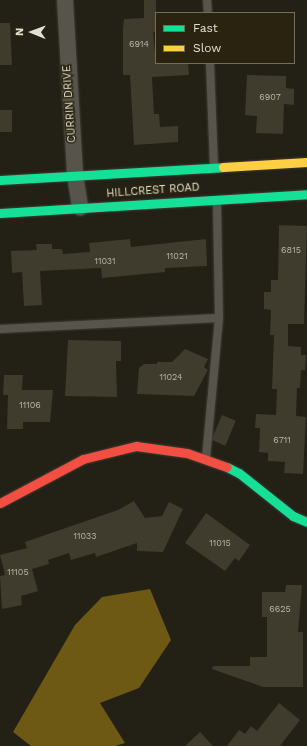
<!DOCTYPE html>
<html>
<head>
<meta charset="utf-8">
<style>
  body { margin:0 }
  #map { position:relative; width:307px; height:746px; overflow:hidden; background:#232015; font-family:"Work Sans",sans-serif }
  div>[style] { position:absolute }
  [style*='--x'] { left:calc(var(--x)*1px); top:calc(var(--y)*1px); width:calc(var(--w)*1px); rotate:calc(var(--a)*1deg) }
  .water>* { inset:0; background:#6d5914 }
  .building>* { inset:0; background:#3f3b2d; transform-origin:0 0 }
  .roads { filter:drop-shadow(0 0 1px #3f3d35) drop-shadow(0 0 1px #3f3d35) }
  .lane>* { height:8px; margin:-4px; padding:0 4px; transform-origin:4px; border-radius:4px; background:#57544c }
  .street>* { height:16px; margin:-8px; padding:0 8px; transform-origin:8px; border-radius:8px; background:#57544c }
  .fast>* { height:9px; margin:-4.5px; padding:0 4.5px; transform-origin:4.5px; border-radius:4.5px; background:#16e098 }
  .slow>* { height:9px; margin:-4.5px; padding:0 4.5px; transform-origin:4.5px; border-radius:4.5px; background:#ffcf43 }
  .jam>* { height:9px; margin:-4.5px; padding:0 4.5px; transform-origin:4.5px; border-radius:4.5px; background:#f24e42 }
  span { translate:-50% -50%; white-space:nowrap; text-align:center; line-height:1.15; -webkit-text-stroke:3px #29230f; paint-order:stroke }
  .number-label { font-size:9px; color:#bab6aa }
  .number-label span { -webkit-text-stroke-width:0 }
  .street-label { font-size:11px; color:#e3dfd3 }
  .legend { position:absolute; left:155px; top:12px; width:140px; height:52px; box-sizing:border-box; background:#29230f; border:1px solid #736e5d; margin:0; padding:5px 7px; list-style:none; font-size:12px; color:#e3dfd3 }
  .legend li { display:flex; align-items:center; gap:8px; height:20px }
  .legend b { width:20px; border:1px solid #736e5d }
  .north { position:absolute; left:12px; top:12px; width:40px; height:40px; -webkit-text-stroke:3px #29230f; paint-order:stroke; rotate:271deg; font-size:11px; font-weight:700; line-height:16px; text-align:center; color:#e3dfd3 }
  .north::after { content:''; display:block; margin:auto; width:14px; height:18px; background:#e3dfd3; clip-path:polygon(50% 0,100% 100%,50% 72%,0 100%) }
</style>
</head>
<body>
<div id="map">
  <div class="water">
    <div style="clip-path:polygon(150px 589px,171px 640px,139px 688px,100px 703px,125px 743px,115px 746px,31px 746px,13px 732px,75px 625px,102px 597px)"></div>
  </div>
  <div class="building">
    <div style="clip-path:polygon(144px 0,156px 0,156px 32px,153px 32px,156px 63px,188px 63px,189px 75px,152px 77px,154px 114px,159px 114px,160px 127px,178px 126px,178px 142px,134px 145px,130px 75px,123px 75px,123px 29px,124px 19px,144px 18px)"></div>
    <div style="clip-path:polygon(0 23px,10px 23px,12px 65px,0 65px)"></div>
    <div style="clip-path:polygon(247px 75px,286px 76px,286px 88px,294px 89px,294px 105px,284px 104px,283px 134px,256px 133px,257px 116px,245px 115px)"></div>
    <div style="left:0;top:110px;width:12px;height:22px"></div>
    <div style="clip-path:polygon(279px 225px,307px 226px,304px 324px,288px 324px,288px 346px,301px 347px,301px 355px,306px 355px,305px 370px,301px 370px,300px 388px,297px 388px,296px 416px,306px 417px,303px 474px,284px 473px,285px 462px,268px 461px,268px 453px,259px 452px,260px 428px,255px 428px,256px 414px,276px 415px,277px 389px,272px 389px,274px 335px,270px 335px,271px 310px,264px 309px,264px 292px,271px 292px,271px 280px,278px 280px)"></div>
    <div style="clip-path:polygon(130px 239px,131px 247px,206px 239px,207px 266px,165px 268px,165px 272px,102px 278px,101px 268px,40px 271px,42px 305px,24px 306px,22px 272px,12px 273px,11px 251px,37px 250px,36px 244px,52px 244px,52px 249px,62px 249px,63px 254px,90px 252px,89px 243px)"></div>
    <div style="clip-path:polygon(68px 340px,121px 341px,121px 361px,116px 361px,117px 397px,65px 396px)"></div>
    <div style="clip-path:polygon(185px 349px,208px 359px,204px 367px,208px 370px,194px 396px,137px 394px,139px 368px,144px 364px,157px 364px,157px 362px,172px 362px)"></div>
    <div style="clip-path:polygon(4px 375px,23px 375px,22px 390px,53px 390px,50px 422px,23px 422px,23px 429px,7px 429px,8px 395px,3px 395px)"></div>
    <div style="left:222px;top:415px;width:15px;height:27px;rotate:23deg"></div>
    <div style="clip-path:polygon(134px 501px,145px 518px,162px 516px,169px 502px,183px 509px,163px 552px,137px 551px,137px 543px,96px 557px,95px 553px,71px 560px,69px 553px,48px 560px,49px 564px,32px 569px,38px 591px,21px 596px,22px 605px,2px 609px,0 576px,5px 575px,0 555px,27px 548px,25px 542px,118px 510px)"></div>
    <div style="clip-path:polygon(206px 513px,250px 545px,239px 561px,235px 558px,225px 571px,185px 543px)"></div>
    <div style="clip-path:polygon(286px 585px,302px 585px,298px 632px,303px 632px,303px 687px,263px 687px,212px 669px,213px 666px,250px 666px,250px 657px,267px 657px,267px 617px,262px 617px,262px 592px,285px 592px)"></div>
    <div style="clip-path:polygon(279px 703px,300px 720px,280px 746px,227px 746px,239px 730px,245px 734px,251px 726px,257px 731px)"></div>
    <div style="clip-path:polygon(200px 732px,213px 746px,185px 746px)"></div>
  </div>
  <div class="roads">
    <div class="lane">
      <div style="--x:207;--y:0;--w:13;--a:86"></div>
      <div style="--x:210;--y:63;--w:103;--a:87.8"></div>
      <div style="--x:0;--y:329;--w:219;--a:-2.9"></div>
      <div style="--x:206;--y:458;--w:141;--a:-84.7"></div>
      <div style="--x:219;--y:318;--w:117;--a:-91"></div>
    </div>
    <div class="street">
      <div style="--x:65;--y:0;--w:175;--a:86.7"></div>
      <div style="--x:75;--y:175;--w:33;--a:81"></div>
    </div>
    <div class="fast">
      <div style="--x:0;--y:180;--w:223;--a:-3.3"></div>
      <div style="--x:0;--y:213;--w:308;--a:-3.5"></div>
      <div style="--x:227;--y:467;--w:13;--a:27"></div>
      <div style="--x:239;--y:473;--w:69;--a:38.5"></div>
      <div style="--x:293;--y:516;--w:15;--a:23"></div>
    </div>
    <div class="slow">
      <div style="--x:223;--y:167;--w:84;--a:-3.4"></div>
    </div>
    <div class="jam">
      <div style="--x:0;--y:503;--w:94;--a:-27.9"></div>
      <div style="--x:83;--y:459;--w:55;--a:-13.8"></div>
      <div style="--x:136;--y:446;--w:51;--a:7.8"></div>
      <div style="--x:187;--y:453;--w:42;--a:19.3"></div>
    </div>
  </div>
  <div class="number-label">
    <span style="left:139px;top:44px">6914</span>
    <span style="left:270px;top:97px">6907</span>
    <span style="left:291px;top:250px">6815</span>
    <span style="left:177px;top:256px">11021</span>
    <span style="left:105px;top:261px">11031</span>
    <span style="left:171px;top:377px">11024</span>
    <span style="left:30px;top:405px">11106</span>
    <span style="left:282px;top:440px">6711</span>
    <span style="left:85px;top:536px">11033</span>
    <span style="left:220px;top:543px">11015</span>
    <span style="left:18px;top:572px">11105</span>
    <span style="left:280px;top:609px">6625</span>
  </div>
  <div class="street-label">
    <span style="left:70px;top:104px;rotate:-94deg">CURRIN DRIVE</span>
    <span style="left:153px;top:191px;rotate:-4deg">HILLCREST ROAD</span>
  </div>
  <ul class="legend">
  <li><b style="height:5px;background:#16e098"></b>Fast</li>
  <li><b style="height:5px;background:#ffcf43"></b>Slow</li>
  </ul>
  <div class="north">N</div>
</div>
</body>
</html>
